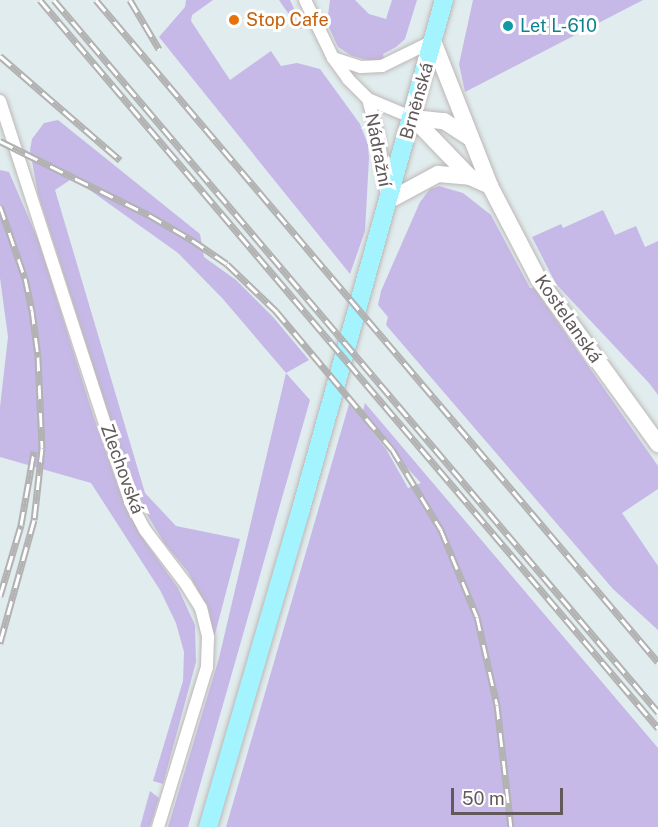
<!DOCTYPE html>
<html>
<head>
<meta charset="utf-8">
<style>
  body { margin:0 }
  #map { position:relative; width:658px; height:827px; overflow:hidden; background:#e0eced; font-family:"Public Sans",sans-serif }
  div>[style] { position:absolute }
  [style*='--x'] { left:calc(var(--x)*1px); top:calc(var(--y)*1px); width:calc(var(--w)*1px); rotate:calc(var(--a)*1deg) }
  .green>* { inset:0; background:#c6b9e8 }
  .roads { filter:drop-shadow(0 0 2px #beb6b6) drop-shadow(0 0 2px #beb6b6) }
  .street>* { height:12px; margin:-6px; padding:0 6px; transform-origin:6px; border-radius:6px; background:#fff }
  .secondary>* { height:16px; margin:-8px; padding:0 8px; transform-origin:8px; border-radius:8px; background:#fff }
  .primary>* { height:18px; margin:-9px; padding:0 9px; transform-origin:9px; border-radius:9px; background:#a3f4ff }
  .rail>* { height:7px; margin-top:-3.5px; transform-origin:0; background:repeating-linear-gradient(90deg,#fff 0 14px,#b3b2b2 0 28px); box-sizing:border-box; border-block:2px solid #b3b2b2 }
  .dots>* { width:16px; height:16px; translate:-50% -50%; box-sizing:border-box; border:3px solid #fff; border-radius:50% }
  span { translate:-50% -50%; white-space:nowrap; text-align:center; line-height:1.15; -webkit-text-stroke:6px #fff; paint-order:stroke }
  .food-label { font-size:18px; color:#c56008 }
  .left { translate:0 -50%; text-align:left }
  .culture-label { font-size:18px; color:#0d838f }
  .street-label { font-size:18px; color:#62595a }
  .scale { position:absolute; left:451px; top:788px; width:112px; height:27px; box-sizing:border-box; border:3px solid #62595a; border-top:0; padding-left:8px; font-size:18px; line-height:21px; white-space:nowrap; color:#62595a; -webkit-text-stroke:4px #fff; paint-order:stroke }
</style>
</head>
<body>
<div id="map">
  <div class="green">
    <div style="clip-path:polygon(186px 0,213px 0,192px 15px,191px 21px,230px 80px,271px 51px,281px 66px,297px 63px,320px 69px,360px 124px,368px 145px,369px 158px,365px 231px,350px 274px,159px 37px,185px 7px)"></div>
    <div style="clip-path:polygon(279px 0,290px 0,303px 28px,299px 29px)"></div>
    <div style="clip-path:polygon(330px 0,355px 0,369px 14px,386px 19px,392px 0,417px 0,405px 39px,396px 47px,383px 54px,384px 59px,372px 61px,352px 56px,338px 47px,327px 23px)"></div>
    <div style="clip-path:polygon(473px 0,643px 0,465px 92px,459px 64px)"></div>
    <div style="clip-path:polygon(58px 120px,200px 234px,204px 257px,236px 280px,273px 317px,309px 360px,286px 373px,310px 400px,188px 827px,168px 827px,219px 658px,286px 373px,223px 299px,178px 253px,73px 178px,55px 190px,145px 493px,176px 526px,240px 539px,214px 638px,209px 611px,188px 572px,165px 544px,134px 493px,38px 194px,30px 150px,32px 139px,44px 123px)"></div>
    <div style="clip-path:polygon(0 170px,9px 172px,39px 242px,93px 415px,120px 492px,146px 543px,178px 588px,195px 625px,196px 662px,163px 784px,153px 781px,183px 681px,184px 652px,176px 623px,160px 590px,91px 483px,0 457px,0 407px,8px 337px,0 278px)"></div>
    <div style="clip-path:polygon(439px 186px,463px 193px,491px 215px,530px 288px,534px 288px,658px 466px,658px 489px,622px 513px,658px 566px,658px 630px,613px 589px,386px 325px,388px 317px,378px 305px,381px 291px,420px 202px,430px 189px)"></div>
    <div style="clip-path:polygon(603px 210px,615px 235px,636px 226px,645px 247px,658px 241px,658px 395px,649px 383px,556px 284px,532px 237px,561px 224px,563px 228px)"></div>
    <div style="clip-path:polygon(evenodd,365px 403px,658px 748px,658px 827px,226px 827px,349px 404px,361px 418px,365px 403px,370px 429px,371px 429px,421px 483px,408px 488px,386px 449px,370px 429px)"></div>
    <div style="clip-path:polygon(150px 791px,159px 798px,150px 827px,140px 827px)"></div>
  </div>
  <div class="roads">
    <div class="street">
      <div style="--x:305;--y:0;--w:64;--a:64.2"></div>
      <div style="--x:333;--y:58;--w:26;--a:54"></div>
      <div style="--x:348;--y:79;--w:28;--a:45"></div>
      <div style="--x:368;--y:99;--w:49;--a:22.9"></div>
      <div style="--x:333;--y:58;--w:29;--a:18"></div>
      <div style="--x:361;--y:67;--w:21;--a:-3"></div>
      <div style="--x:382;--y:66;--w:57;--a:-26.1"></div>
      <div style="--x:368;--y:99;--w:38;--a:75"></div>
      <div style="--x:378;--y:136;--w:60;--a:81.3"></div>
      <div style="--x:0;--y:101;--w:422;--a:72"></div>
      <div style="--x:130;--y:502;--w:32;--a:62"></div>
      <div style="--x:145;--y:530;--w:68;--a:52.8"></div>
      <div style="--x:186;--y:584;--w:28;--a:58"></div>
      <div style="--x:201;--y:608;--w:30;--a:76"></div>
      <div style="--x:208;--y:637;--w:30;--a:92"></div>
      <div style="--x:207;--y:667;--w:167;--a:107"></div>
    </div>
    <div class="secondary">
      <div style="--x:433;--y:41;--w:156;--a:68.5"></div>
      <div style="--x:490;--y:186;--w:106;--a:62.5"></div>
      <div style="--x:539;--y:280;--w:203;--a:54"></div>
      <div style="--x:413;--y:118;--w:82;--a:46"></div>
      <div style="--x:470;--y:177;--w:22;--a:24"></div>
      <div style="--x:413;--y:118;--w:31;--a:6"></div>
      <div style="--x:444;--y:121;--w:30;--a:33"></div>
      <div style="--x:388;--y:201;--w:57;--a:-28.4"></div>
      <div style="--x:438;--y:174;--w:32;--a:5"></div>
    </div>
    <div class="primary">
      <div style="--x:208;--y:827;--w:331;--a:-73.7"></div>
      <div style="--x:301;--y:509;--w:529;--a:-74.31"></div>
    </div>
  </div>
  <div class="rail">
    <div style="--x:40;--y:0;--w:955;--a:49.67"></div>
    <div style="--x:54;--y:0;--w:934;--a:49.69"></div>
    <div style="--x:96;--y:0;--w:868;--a:49.67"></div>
    <div style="--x:130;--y:0;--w:57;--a:59.4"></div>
    <div style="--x:0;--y:56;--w:159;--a:40.9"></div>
    <div style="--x:0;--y:141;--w:166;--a:26.4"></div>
    <div style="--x:149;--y:215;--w:50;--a:30.2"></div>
    <div style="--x:192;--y:240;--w:42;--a:34.4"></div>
    <div style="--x:227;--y:264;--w:68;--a:43.8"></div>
    <div style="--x:276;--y:311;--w:180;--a:50"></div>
    <div style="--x:392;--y:449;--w:95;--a:58.8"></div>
    <div style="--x:441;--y:530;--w:94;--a:67.5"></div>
    <div style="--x:477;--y:617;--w:90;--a:77.2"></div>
    <div style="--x:497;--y:705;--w:123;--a:83.5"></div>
    <div style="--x:0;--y:206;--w:76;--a:70.9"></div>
    <div style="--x:25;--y:278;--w:33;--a:78"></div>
    <div style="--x:32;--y:310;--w:47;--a:82.7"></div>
    <div style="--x:38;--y:357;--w:91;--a:87.5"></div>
    <div style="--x:42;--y:448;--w:72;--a:96.3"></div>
    <div style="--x:34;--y:520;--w:128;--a:105.5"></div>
    <div style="--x:0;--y:596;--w:74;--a:-73.5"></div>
    <div style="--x:21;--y:525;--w:75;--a:-80"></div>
  </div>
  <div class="dots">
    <div style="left:234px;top:20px;background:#e8710a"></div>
    <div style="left:508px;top:26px;background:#0f9aa8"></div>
  </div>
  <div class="food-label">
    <span class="left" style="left:246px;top:20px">Stop Cafe</span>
  </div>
  <div class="culture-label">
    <span class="left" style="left:520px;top:26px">Let L-610</span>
  </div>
  <div class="street-label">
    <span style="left:417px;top:101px;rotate:-74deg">Brněnská</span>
    <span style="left:378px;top:150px;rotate:79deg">Nádražní</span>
    <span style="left:568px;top:319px;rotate:55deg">Kostelanská</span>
    <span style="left:122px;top:469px;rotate:70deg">Zlechovská</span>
  </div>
  <div class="scale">50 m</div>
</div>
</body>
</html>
